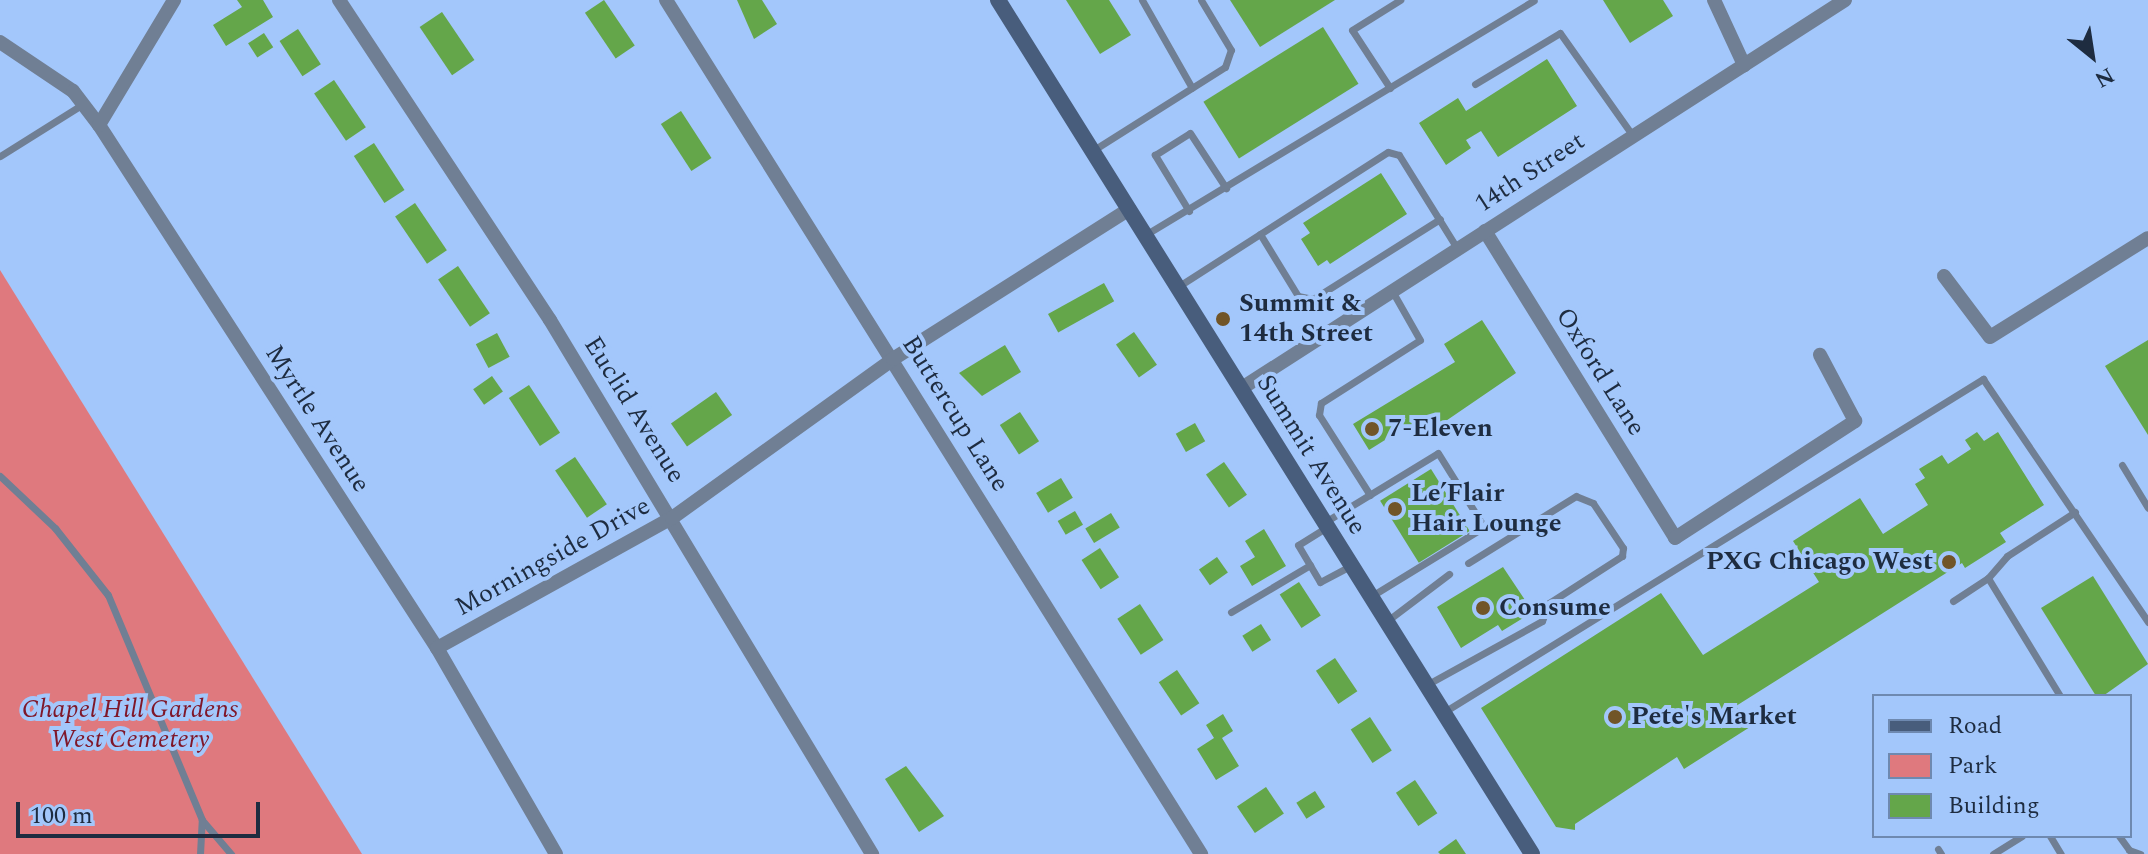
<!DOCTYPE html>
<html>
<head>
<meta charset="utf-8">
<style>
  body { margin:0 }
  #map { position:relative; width:2148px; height:854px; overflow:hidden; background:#a3c7fb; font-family:Spectral,serif }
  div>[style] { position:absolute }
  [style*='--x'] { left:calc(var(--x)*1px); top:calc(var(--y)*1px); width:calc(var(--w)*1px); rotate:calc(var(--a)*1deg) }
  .green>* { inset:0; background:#df797e }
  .building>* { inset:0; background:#64a64a; transform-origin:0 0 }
  .service>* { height:7px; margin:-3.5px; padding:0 3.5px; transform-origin:3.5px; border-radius:3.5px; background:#707f94 }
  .minor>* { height:14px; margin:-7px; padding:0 7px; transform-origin:7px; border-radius:7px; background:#707f94 }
  .secondary>* { height:16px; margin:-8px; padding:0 8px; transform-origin:8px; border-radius:8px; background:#485d7c }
  .dots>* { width:22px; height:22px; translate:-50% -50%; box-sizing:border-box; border:4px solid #a3c7fb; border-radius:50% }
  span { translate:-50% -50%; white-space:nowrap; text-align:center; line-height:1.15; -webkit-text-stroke:8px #a3c7fb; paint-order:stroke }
  .street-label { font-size:26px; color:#1e2c40 }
  .poi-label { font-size:26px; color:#1e2c40; font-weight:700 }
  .left { translate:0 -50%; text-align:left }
  .right { translate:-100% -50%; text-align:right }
  .park-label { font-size:26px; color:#7f1729; font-style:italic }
  .legend { position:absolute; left:1872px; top:694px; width:260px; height:144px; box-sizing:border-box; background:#a3c7fb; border:2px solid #6e89b0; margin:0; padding:10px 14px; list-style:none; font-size:24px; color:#1e2c40 }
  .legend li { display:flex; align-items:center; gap:16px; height:40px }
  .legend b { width:40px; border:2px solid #6e89b0 }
  .north { position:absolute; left:2052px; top:16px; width:80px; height:80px; -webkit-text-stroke:6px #a3c7fb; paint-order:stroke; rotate:150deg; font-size:22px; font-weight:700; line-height:32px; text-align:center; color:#1e2c40 }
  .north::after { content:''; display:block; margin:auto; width:28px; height:36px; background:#1e2c40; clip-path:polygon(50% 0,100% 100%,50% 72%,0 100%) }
  .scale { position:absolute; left:16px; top:802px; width:244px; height:36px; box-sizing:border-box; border:4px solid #1e2c40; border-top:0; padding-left:10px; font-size:24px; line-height:28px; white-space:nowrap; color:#1e2c40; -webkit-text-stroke:6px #a3c7fb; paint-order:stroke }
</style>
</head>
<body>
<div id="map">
  <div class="green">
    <div style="clip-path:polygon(0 270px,362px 854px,0 854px)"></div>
  </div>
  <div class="building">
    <div style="clip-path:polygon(237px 0,263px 0,273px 17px,226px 46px,213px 25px,242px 7px)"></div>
    <div style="left:604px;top:0;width:55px;height:23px;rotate:56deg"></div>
    <div style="clip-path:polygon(737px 0,762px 0,777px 24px,754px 39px)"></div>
    <div style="clip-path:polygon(1066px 0,1109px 0,1131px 35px,1100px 54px)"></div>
    <div style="clip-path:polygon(1230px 0,1335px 0,1260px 47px)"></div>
    <div style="clip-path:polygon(1603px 0,1663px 0,1673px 16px,1630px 43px)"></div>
    <div style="left:442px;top:12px;width:58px;height:27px;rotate:56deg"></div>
    <div style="left:1323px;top:27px;width:67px;height:141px;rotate:58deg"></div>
    <div style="left:298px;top:29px;width:42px;height:22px;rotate:57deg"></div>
    <div style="left:264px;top:33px;width:17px;height:19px;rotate:57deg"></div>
    <div style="clip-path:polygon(1547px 59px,1577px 106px,1498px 157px,1481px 131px,1466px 140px,1471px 148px,1446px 165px,1419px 123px,1458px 98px,1466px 111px)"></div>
    <div style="left:334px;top:80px;width:57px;height:24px;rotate:56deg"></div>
    <div style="left:681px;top:111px;width:56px;height:24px;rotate:57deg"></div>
    <div style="left:374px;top:143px;width:56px;height:24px;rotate:57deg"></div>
    <div style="clip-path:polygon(1381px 173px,1407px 214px,1330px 264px,1327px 260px,1318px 266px,1301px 239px,1310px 233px,1303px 223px)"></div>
    <div style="left:415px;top:203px;width:57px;height:24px;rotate:56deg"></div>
    <div style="left:458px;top:266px;width:57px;height:24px;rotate:56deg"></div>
    <div style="left:1104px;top:283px;width:21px;height:64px;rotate:61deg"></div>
    <div style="clip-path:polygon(1482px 320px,1516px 373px,1418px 440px,1409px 425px,1369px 450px,1353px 424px,1455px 362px,1444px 344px)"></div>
    <div style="left:1134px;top:332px;width:40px;height:22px;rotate:55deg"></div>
    <div style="left:497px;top:333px;width:27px;height:24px;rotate:62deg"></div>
    <div style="clip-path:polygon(2148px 340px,2148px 435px,2105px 366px)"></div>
    <div style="clip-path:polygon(1005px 345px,1021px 372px,982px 396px,959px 373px)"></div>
    <div style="left:492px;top:376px;width:19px;height:23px;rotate:55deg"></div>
    <div style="left:529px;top:385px;width:57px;height:24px;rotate:57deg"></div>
    <div style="left:716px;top:392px;width:28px;height:55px;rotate:55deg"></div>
    <div style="left:1020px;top:412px;width:35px;height:24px;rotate:57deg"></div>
    <div style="left:1195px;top:423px;width:21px;height:22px;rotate:61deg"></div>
    <div style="clip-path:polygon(1977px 432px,1984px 441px,1998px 432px,2044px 505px,2000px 533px,2006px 542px,1965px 568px,1962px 563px,1736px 706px,1750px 727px,1684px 769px,1677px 757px,1575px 824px,1575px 830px,1556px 827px,1481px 708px,1661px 593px,1703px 655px,1819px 582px,1793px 541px,1860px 498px,1883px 534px,1928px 505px,1915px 484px,1925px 478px,1919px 469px,1942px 455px,1948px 464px,1971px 449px,1965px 440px)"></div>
    <div style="left:575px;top:457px;width:57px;height:24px;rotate:56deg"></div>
    <div style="left:1224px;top:462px;width:40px;height:22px;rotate:55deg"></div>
    <div style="left:1431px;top:469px;width:73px;height:60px;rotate:58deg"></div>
    <div style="left:1061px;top:478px;width:23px;height:29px;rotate:59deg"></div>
    <div style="left:1075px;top:511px;width:16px;height:20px;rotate:60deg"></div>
    <div style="left:1111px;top:513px;width:17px;height:30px;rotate:59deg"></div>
    <div style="clip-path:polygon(1264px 529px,1286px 566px,1252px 586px,1240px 566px,1255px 557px,1245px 541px)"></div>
    <div style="left:1100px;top:548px;width:35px;height:22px;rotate:57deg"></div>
    <div style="left:1217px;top:557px;width:19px;height:22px;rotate:55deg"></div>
    <div style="clip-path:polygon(1503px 567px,1533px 612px,1502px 631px,1498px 625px,1461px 648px,1437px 607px)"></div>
    <div style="clip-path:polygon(2093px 576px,2148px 664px,2103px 696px,2096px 696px,2041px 608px)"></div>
    <div style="left:1299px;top:582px;width:40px;height:23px;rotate:57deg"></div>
    <div style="left:1140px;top:604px;width:43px;height:27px;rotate:57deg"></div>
    <div style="left:1261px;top:624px;width:19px;height:22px;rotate:58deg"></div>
    <div style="left:1335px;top:658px;width:40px;height:23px;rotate:56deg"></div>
    <div style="left:1177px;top:670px;width:40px;height:22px;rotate:56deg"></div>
    <div style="clip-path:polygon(1223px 714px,1233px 731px,1222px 738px,1239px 766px,1216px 780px,1197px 749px,1214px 738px,1206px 725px)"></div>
    <div style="left:1370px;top:717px;width:40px;height:23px;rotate:57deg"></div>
    <div style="clip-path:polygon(906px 766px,944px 816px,919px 832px,885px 779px)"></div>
    <div style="left:1415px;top:780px;width:40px;height:23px;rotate:56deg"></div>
    <div style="left:1266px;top:787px;width:32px;height:35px;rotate:56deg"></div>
    <div style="left:1315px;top:791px;width:19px;height:22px;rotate:58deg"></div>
    <div style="clip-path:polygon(1456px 839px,1466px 854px,1440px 854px,1438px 852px)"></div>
  </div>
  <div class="service">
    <div style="--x:1142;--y:0;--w:101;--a:60.4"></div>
    <div style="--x:1475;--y:84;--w:99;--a:-31"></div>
    <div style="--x:1560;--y:33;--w:126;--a:54.7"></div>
    <div style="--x:1390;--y:88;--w:69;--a:-123.2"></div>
    <div style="--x:1352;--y:30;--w:57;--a:-32"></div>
    <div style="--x:1092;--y:151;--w:157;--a:-32.3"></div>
    <div style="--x:1225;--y:67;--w:18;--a:-71"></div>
    <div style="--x:1231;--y:50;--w:58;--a:-121"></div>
    <div style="--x:0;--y:156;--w:98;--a:-32.1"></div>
    <div style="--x:1189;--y:211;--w:66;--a:-121.3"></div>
    <div style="--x:1155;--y:155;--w:41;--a:-32.2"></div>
    <div style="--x:1190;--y:133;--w:66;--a:56.8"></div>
    <div style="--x:1260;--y:234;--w:73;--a:58.5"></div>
    <div style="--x:1298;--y:296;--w:15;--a:11"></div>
    <div style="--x:1313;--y:299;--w:150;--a:-32.2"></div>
    <div style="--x:1145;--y:235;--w:454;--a:-31.1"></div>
    <div style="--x:1179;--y:286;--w:248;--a:-32.7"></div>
    <div style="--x:1388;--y:152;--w:11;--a:15"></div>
    <div style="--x:1399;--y:155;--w:110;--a:58.1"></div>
    <div style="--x:2122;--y:465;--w:50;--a:58.8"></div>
    <div style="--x:0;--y:476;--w:76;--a:43.4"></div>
    <div style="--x:55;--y:528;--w:85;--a:51.7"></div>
    <div style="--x:108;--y:595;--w:244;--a:67.3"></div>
    <div style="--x:202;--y:820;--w:45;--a:49.5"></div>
    <div style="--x:1370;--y:495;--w:95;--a:-122.5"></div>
    <div style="--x:1319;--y:415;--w:12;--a:-81"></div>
    <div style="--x:1321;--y:403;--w:117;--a:-32.5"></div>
    <div style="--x:1420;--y:340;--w:56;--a:-119.7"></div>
    <div style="--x:1325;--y:522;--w:132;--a:-31.4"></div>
    <div style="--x:1438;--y:453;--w:87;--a:58.1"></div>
    <div style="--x:1484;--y:527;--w:130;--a:148.5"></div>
    <div style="--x:1327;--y:527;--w:34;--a:148"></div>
    <div style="--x:1298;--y:545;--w:43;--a:59.3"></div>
    <div style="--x:1320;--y:582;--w:34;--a:-28"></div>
    <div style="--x:1988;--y:578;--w:29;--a:-49"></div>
    <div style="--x:2007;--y:556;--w:81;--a:-32.9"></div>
    <div style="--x:1953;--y:601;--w:42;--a:-33.3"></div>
    <div style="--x:1988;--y:578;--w:138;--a:58.6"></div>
    <div style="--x:1231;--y:612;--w:92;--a:-30.7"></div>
    <div style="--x:1387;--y:621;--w:78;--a:-37.2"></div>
    <div style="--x:1428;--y:684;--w:130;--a:-28.9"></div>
    <div style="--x:1542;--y:621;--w:19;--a:-69"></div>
    <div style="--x:1549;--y:603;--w:87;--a:-32.8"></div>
    <div style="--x:1622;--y:556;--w:8;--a:-83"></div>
    <div style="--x:1623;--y:548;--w:54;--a:-123.7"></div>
    <div style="--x:1593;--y:503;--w:18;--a:-158"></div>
    <div style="--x:1576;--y:496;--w:127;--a:148.2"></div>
    <div style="--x:1444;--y:712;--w:634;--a:-31.71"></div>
    <div style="--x:1983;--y:379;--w:294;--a:55.8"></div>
    <div style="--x:2050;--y:836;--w:21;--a:59"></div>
    <div style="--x:2119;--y:836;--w:17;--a:54"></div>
    <div style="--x:2129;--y:850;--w:12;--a:20"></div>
    <div style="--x:1938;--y:849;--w:6;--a:59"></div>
    <div style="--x:200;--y:854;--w:34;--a:-87"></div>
    <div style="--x:1993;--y:854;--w:34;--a:-32"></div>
  </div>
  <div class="minor">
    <div style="--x:339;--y:0;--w:383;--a:56.6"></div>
    <div style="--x:550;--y:320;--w:624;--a:58.91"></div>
    <div style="--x:666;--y:0;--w:1008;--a:57.93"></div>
    <div style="--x:1714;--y:0;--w:72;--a:65.2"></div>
    <div style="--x:0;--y:42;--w:88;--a:33.9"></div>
    <div style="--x:73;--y:91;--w:43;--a:52.6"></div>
    <div style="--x:99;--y:125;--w:623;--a:57.13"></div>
    <div style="--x:437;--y:648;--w:238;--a:60"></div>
    <div style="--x:99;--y:125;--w:146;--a:-59"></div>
    <div style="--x:1485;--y:231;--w:361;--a:58.2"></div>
    <div style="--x:1675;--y:538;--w:215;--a:-33"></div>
    <div style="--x:1855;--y:421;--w:75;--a:-117.9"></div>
    <div style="--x:1944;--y:276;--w:76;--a:53"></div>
    <div style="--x:1990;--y:337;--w:186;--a:-32.1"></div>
    <div style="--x:1242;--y:388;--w:717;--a:-32.76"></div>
    <div style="--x:437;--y:648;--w:269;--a:-29"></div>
    <div style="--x:672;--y:518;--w:272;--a:-35.7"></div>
    <div style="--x:893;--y:359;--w:280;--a:-32.4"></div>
  </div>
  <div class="secondary">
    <div style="--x:998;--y:0;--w:1007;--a:57.98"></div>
  </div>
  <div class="dots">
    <div style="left:1223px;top:319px;background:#715528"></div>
    <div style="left:1372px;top:429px;background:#715528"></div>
    <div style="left:1395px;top:509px;background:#715528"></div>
    <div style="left:1949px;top:562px;background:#715528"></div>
    <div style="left:1483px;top:608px;background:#715528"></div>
    <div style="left:1615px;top:717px;background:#715528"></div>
  </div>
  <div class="street-label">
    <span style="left:1530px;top:173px;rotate:-33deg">14th Street</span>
    <span style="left:1600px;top:372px;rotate:58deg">Oxford Lane</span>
    <span style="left:634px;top:410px;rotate:58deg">Euclid Avenue</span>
    <span style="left:955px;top:414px;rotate:58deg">Buttercup Lane</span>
    <span style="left:317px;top:419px;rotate:57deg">Myrtle Avenue</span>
    <span style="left:1311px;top:455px;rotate:58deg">Summit Avenue</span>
    <span style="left:553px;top:557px;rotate:-29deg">Morningside Drive</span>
  </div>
  <div class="poi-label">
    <span class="left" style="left:1239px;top:319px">Summit &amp;<br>14th Street</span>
    <span class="left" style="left:1388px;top:429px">7-Eleven</span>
    <span class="left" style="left:1411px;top:509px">Le’Flair<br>Hair Lounge</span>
    <span class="right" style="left:1933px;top:562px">PXG Chicago West</span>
    <span class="left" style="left:1499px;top:608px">Consume</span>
    <span class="left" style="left:1631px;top:717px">Pete's Market</span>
  </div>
  <div class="park-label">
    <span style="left:130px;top:725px">Chapel Hill Gardens<br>West Cemetery</span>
  </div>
  <ul class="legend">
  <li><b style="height:10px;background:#485d7c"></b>Road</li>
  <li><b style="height:22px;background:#df797e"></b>Park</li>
  <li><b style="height:22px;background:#64a64a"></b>Building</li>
  </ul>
  <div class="north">N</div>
  <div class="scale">100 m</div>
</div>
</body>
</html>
